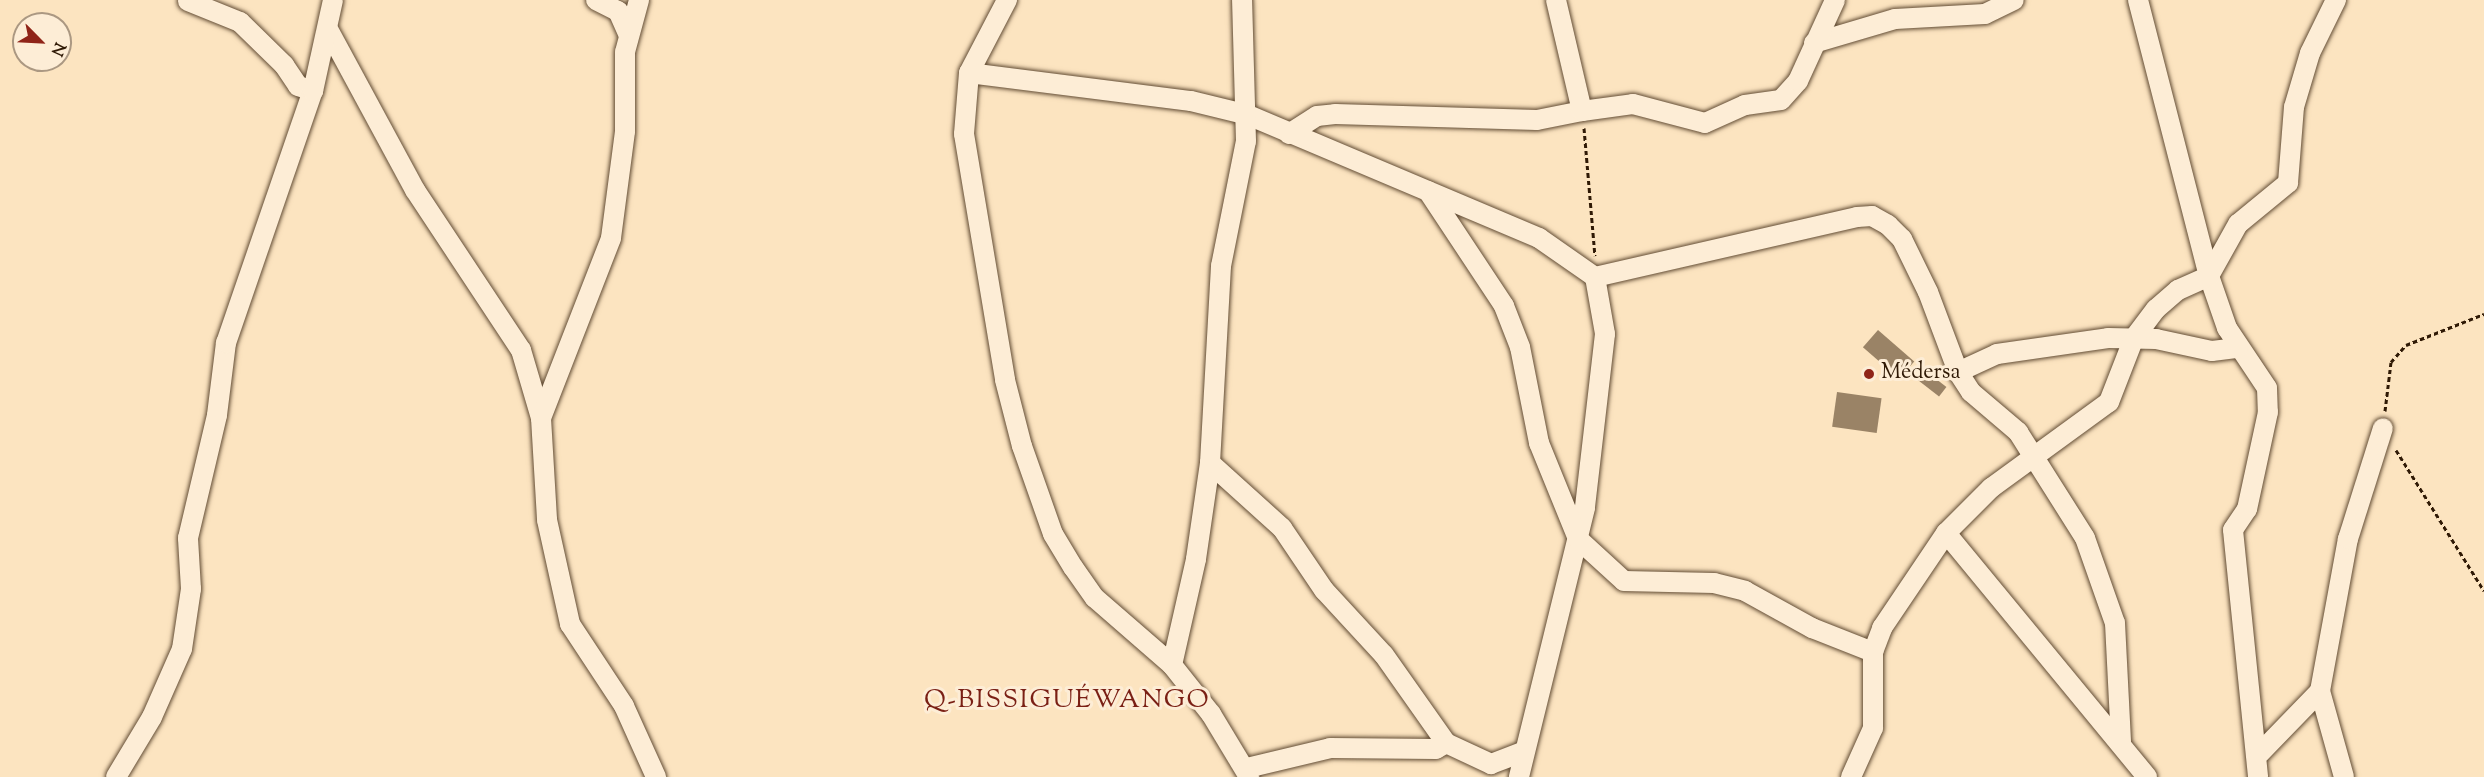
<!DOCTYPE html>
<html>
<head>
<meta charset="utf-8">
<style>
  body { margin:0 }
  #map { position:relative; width:2484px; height:777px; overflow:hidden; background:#fce4c0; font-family:"Sorts Mill Goudy",serif }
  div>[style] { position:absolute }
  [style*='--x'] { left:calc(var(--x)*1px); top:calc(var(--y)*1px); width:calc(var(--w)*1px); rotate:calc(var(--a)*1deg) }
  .building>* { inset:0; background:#9a8366; transform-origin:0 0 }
  .path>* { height:3px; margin-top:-1.5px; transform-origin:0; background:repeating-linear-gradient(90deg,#2f1905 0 4.5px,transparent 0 7.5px) }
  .roads { filter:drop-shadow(0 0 2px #624c34) drop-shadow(0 0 2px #624c34) }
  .minor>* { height:20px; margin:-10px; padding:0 10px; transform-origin:10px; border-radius:10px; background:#fdedd6 }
  .dots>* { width:16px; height:16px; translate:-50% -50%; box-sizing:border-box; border:3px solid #fdedd6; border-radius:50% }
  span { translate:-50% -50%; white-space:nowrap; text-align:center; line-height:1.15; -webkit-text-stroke:6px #fdedd6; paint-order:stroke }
  .poi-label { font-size:22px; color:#2f1905 }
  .left { translate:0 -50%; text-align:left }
  .quarter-label { font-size:26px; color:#7a1f14; letter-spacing:1.5px }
  .north { position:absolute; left:12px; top:12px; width:60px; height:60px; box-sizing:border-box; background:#fdedd6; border:2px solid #ab9882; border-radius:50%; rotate:114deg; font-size:16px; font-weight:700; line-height:24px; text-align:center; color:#2f1905 }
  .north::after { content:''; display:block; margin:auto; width:21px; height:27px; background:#8f2418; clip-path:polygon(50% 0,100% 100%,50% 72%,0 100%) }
</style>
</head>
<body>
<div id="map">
  <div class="building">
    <div style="left:1878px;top:330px;width:48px;height:23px;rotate:41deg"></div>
    <div style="left:1922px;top:368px;width:31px;height:12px;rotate:38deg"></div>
    <div style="left:1837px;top:392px;width:45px;height:35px;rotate:8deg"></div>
  </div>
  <div class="path">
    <div style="--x:1584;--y:128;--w:128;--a:85.1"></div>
    <div style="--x:2385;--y:411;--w:49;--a:-83"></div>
    <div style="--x:2391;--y:362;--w:23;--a:-49"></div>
    <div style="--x:2406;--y:345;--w:84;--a:-21.7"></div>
    <div style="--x:2396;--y:450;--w:166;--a:58"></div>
  </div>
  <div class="roads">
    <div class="minor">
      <div style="--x:596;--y:0;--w:25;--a:27"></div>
      <div style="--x:618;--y:11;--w:24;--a:66"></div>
      <div style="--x:1007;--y:0;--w:82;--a:117.5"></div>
      <div style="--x:969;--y:73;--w:61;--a:94.7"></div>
      <div style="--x:964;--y:134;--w:249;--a:80.5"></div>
      <div style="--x:1005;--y:380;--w:68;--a:75.6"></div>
      <div style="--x:1022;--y:446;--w:93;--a:70.6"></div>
      <div style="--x:1053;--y:534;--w:39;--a:59"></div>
      <div style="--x:1073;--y:567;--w:38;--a:55"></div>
      <div style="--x:1095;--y:598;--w:102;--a:41"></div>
      <div style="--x:1172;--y:665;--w:63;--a:51.5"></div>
      <div style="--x:1211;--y:714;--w:74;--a:58.9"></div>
      <div style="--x:2138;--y:0;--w:285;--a:75.6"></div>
      <div style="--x:2209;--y:276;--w:55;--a:70.9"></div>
      <div style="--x:2227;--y:328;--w:72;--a:56.3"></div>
      <div style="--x:2267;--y:388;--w:24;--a:88"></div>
      <div style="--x:2268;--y:412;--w:99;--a:102.2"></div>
      <div style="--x:2247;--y:509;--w:25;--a:124"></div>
      <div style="--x:2233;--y:530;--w:248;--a:84.2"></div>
      <div style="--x:188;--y:1;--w:56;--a:22"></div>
      <div style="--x:240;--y:22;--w:62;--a:44.3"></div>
      <div style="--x:284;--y:65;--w:25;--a:56"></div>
      <div style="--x:298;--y:86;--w:16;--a:18"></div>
      <div style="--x:329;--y:31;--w:181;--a:61.6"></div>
      <div style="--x:415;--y:190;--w:192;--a:56.5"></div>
      <div style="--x:521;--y:350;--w:71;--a:73.6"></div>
      <div style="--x:541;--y:418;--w:102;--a:86.6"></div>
      <div style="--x:547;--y:520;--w:107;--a:77.5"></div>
      <div style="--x:570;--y:624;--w:98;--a:56.6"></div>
      <div style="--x:624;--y:706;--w:78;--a:65.7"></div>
      <div style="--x:1814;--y:43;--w:84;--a:-16.5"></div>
      <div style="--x:1895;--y:19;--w:90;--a:-3.2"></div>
      <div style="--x:1985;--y:14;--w:32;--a:-26"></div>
      <div style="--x:969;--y:73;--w:224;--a:7.2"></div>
      <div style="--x:1191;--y:101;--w:59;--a:13.8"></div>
      <div style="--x:1248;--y:115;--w:316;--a:22.9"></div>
      <div style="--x:1539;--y:238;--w:68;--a:34.9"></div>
      <div style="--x:1595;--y:277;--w:58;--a:80"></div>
      <div style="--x:1605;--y:334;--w:175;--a:96.6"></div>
      <div style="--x:1585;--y:508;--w:277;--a:103.8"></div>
      <div style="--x:1582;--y:111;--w:51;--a:-7.8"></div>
      <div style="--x:1633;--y:104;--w:74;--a:14.8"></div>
      <div style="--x:1705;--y:123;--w:44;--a:-24.2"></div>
      <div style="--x:1745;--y:105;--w:36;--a:-8"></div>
      <div style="--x:1781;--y:100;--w:25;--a:-48"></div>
      <div style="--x:1798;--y:81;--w:89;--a:-65.4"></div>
      <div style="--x:1289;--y:134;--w:33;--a:-33"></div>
      <div style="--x:1317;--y:116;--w:18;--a:-6"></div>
      <div style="--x:1335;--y:114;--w:202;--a:1.7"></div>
      <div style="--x:1537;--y:120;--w:46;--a:-11.3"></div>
      <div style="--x:1582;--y:111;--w:114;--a:-103.2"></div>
      <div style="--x:1428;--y:191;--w:138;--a:56.5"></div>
      <div style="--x:1504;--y:306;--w:44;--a:68.7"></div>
      <div style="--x:1520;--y:347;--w:98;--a:78.8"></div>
      <div style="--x:1539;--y:443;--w:104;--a:67.9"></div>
      <div style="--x:1578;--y:539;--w:62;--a:42.4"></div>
      <div style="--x:1624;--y:581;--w:90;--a:1.3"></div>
      <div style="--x:1714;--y:583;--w:32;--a:14"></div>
      <div style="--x:1745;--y:591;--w:77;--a:28.9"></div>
      <div style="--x:1812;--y:628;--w:66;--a:21.5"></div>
      <div style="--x:1595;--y:277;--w:269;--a:-12.9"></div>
      <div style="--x:1857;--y:217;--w:15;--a:-4"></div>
      <div style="--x:1872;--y:216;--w:18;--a:29"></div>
      <div style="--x:1888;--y:225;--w:20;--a:45"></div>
      <div style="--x:1902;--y:239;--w:59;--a:63.9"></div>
      <div style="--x:1928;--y:292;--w:85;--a:69.4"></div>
      <div style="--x:1958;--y:372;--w:24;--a:57"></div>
      <div style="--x:1971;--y:392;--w:62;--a:40.4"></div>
      <div style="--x:2018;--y:432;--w:125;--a:57.7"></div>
      <div style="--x:2085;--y:538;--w:90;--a:70.6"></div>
      <div style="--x:2115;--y:623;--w:119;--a:87.1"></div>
      <div style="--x:1958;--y:372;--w:43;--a:-24.8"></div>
      <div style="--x:1997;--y:354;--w:112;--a:-8.2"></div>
      <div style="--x:2108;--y:338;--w:48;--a:1.2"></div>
      <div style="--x:2156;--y:339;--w:57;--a:12.1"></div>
      <div style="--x:2212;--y:351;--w:26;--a:-7"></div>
      <div style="--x:541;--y:418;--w:193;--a:-68.7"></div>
      <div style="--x:611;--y:238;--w:108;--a:-82.5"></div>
      <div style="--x:625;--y:131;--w:79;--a:-90"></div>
      <div style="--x:625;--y:52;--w:54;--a:-74.9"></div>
      <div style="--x:1210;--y:463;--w:97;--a:42.1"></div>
      <div style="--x:1282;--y:528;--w:75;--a:55.9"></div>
      <div style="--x:1324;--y:590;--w:88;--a:47.3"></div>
      <div style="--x:1384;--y:655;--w:108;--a:54.8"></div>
      <div style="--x:1446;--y:743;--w:50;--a:25"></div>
      <div style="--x:1491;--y:764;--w:34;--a:-21"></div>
      <div style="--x:1946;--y:533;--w:316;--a:50.5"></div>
      <div style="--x:1172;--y:665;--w:109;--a:-77.2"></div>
      <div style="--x:1196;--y:559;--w:97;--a:-81.7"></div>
      <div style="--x:1210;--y:463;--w:197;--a:-86.8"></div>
      <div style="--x:1221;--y:266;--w:127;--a:-78.7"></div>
      <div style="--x:1246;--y:141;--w:141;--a:-91.6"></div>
      <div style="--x:2320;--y:691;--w:89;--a:74.4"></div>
      <div style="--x:2260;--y:753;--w:86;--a:-45.9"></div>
      <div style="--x:2320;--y:691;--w:155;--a:-79.6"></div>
      <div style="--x:2348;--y:539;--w:116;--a:-72.5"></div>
      <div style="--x:1247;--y:768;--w:85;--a:-13.5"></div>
      <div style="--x:1330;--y:748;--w:106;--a:0.5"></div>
      <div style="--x:1436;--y:749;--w:12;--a:-31"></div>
      <div style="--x:116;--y:777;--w:70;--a:-59"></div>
      <div style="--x:152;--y:717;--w:74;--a:-66.2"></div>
      <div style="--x:182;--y:649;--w:61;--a:-81.5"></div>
      <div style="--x:191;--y:589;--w:51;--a:-93.4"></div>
      <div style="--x:188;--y:538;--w:126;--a:-76.7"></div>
      <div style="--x:217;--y:415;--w:73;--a:-82.9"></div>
      <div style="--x:226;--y:343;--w:267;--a:-71"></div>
      <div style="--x:313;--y:91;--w:93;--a:-77.6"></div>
      <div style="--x:1851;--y:777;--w:54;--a:-65.8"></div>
      <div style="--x:1873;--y:728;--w:76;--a:-90"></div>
      <div style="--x:1873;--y:652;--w:26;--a:-69"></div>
      <div style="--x:1882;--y:628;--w:115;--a:-56"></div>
      <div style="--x:1946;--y:533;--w:64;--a:-45"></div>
      <div style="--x:1991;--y:488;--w:146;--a:-36.1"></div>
      <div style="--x:2109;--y:402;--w:69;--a:-68.7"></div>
      <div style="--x:2134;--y:338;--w:36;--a:-53"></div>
      <div style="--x:2156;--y:309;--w:29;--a:-41"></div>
      <div style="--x:2178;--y:290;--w:34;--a:-24"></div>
      <div style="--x:2209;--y:276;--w:60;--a:-60.9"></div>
      <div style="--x:2238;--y:224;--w:65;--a:-39.4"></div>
      <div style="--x:2288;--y:183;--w:76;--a:-85.5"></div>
      <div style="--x:2294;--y:107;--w:56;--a:-73.5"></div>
      <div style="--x:2310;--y:53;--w:59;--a:-63.9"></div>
    </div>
  </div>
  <div class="dots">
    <div style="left:1869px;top:374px;background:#8f2418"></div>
  </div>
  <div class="poi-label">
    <span class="left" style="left:1881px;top:374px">Médersa</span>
  </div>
  <div class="quarter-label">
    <span style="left:1067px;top:701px">Q-BISSIGUÉWANGO</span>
  </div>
  <div class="north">N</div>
</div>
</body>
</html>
